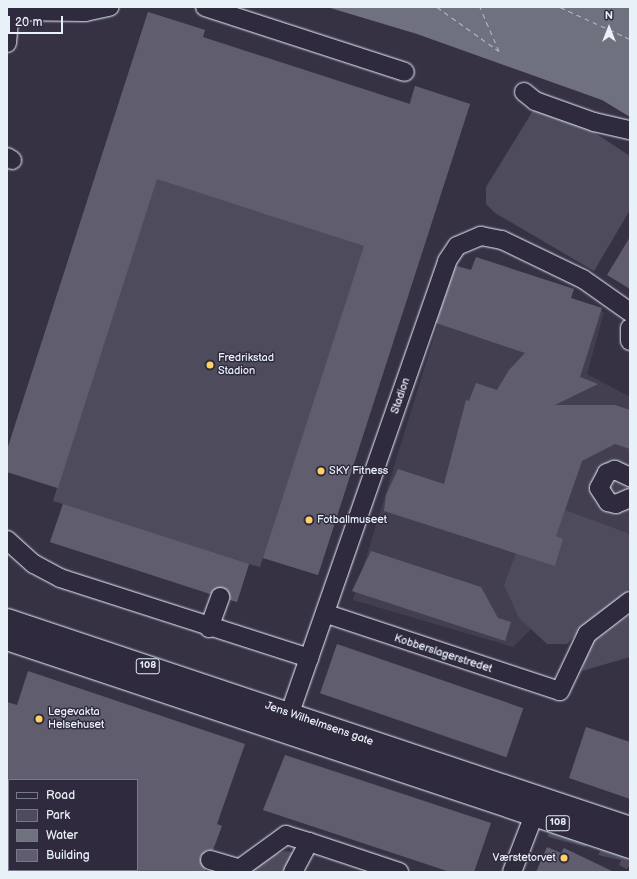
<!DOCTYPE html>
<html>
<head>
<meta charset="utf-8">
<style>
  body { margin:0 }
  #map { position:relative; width:637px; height:879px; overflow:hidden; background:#363244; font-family:"Balsamiq Sans",sans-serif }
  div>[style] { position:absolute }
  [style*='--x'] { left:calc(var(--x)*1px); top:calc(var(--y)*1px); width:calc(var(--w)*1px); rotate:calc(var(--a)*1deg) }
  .built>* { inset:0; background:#433f51 }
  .green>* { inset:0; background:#4d4b5c }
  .water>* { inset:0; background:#70717f }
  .ferry>* { height:1px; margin-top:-0.5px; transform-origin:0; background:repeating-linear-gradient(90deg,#b2b7c2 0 5px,transparent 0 9px) }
  .building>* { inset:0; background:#605e6e; transform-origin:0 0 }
  .roads { filter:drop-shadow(0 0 1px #e8f1f8) drop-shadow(0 0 1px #e8f1f8) }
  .minor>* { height:18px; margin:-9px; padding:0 9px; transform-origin:9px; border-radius:9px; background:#2f2a3d }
  .major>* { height:22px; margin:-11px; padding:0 11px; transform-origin:11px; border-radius:11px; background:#2f2a3d }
  .dots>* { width:11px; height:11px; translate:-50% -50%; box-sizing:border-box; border:2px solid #2f2a3d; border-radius:50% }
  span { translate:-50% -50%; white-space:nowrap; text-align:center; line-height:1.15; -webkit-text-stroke:3px #2f2a3d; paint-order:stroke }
  .shield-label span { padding:1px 3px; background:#2f2a3d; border:1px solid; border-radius:3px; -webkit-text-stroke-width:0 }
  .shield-label { font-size:10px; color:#e8f1f8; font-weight:700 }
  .poi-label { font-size:11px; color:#e8f1f8 }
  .left { translate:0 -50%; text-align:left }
  .right { translate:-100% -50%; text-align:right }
  .street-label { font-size:11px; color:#e8f1f8 }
  .frame { position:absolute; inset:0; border:8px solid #e8f1f8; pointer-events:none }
  .legend { position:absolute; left:8px; top:779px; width:130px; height:92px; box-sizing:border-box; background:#2f2a3d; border:1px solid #797a88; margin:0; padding:5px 7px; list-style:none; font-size:12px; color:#e8f1f8 }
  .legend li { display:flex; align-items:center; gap:8px; height:20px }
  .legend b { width:20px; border:1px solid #797a88 }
  .north { position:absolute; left:589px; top:8px; width:40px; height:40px; -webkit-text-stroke:3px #2f2a3d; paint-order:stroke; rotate:0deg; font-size:11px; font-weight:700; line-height:16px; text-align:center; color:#e8f1f8 }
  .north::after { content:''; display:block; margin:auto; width:14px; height:18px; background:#e8f1f8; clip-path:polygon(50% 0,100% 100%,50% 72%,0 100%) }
  .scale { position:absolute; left:8px; top:16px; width:55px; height:18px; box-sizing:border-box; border:2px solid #e8f1f8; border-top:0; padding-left:5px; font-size:12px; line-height:14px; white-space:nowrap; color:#e8f1f8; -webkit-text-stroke:3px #2f2a3d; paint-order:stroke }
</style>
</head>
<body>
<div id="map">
  <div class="built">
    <div style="clip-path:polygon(456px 265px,604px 312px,587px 374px,630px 397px,630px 531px,513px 647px,353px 600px)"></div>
  </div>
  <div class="green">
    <div style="clip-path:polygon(148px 12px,205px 30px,168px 146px,375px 212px,415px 86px,470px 104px,318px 575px,263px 558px,260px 567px,249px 564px,237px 602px,50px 542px,63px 504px,53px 501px,57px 488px,7px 472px,7px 450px)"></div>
    <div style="clip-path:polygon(534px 109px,577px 121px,630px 156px,630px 210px,594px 271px,495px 213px,486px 204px,486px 187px)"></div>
    <div style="clip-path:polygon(565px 510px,630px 534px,630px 587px,619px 602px,589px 621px,567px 644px,547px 644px,519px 618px,504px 585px,516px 553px,555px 565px,563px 539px,552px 535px)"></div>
    <div style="clip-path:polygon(630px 614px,630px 657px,582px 671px,588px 644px)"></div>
    <div style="clip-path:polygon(556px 832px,630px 852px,630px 865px,627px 869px,619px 865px,621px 860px,598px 855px,601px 850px,587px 844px,586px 847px,548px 837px,548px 834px)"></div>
    <div style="clip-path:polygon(285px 851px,292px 852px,292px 859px,284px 871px,245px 872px,268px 857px)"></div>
  </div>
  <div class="water">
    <div style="clip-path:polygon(327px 7px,630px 7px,630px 117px,602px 100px,417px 34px)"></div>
  </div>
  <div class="ferry">
    <div style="--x:437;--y:7;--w:76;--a:35.4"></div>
    <div style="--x:499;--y:51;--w:48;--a:-113.4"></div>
    <div style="--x:560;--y:7;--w:77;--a:24.6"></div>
  </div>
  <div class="building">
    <div style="clip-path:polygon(148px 12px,205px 30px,203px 37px,410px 104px,415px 86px,470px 104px,318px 575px,263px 558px,364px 246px,157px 179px,58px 488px,7px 472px,7px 450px)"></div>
    <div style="clip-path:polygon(630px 237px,630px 289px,607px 275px)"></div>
    <div style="clip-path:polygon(476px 257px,574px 289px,571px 298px,602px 308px,580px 377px,598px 384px,555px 405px,615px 405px,630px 410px,630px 449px,615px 444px,582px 461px,556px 536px,563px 539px,555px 566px,384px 511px,386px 495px,398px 469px,444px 484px,466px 400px,469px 401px,476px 383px,497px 390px,509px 370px,525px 353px,436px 323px,456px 266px,471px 270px)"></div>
    <div style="clip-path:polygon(63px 504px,249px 564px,237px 602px,230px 600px,228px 591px,223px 587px,210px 594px,50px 542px)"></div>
    <div style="clip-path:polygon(371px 551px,481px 587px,498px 618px,511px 622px,505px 641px,352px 591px)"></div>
    <div style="left:337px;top:644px;width:197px;height:52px;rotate:19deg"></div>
    <div style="clip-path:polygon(28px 671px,245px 744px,217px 824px,222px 826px,213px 850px,207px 850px,200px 857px,206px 872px,137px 872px,137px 780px,7px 780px,7px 702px,17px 705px)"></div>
    <div style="clip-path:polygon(586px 727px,630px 742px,630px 799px,569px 778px)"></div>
    <div style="clip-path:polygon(285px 755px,491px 823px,474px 872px,450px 872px,263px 810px)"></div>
    <div style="clip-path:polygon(547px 847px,561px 853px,564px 848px,614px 872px,536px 872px)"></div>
  </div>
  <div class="roads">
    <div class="minor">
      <div style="--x:205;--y:7;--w:210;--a:18"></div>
      <div style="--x:7;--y:11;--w:78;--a:0.7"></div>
      <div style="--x:85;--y:12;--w:25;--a:-12"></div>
      <div style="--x:7;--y:43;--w:32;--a:-85"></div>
      <div style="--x:524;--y:92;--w:14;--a:39"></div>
      <div style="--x:535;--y:101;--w:63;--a:19.6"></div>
      <div style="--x:594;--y:122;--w:37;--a:13"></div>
      <div style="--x:7;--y:157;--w:6;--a:31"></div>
      <div style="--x:630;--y:328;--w:13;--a:90"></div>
      <div style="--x:630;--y:477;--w:17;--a:-155"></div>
      <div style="--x:615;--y:470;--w:9;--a:159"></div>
      <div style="--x:607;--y:473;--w:17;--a:118"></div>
      <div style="--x:599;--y:488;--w:17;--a:57"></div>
      <div style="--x:608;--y:502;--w:8;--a:14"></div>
      <div style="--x:616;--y:504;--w:15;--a:-23"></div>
      <div style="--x:7;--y:540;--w:36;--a:42"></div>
      <div style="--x:34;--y:564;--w:30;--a:28"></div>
      <div style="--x:60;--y:578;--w:262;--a:17.8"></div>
      <div style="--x:327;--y:614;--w:245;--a:18.3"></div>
      <div style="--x:560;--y:691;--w:63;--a:-64.7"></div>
      <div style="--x:587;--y:634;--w:54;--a:-37.5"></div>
      <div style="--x:209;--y:628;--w:33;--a:-70"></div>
      <div style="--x:285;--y:727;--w:493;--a:-70.8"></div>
      <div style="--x:447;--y:261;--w:18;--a:-56"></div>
      <div style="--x:457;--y:246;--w:26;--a:-23"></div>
      <div style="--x:481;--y:236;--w:21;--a:11"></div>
      <div style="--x:502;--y:240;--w:90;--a:25.7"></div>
      <div style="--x:583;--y:279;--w:57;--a:35.1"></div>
      <div style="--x:210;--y:860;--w:32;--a:16"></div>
      <div style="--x:235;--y:872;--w:63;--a:-36"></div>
      <div style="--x:286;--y:835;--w:24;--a:17"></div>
      <div style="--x:293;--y:872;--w:34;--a:-62"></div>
      <div style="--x:309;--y:842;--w:95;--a:18.4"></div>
      <div style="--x:512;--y:872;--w:75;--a:-68.9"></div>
    </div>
    <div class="major">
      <div style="--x:7;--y:620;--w:657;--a:18.46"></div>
      <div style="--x:7;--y:639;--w:657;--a:18.46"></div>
    </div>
  </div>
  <div class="dots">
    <div style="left:210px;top:365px;background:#ffd166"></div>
    <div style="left:321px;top:471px;background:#ffd166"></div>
    <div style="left:309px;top:520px;background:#ffd166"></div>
    <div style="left:39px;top:719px;background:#ffd166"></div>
    <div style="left:564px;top:858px;background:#ffd166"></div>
  </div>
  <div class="shield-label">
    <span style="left:148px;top:666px">108</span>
    <span style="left:558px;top:823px">108</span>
  </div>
  <div class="poi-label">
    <span class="left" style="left:218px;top:365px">Fredrikstad<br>Stadion</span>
    <span class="left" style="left:329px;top:471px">SKY Fitness</span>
    <span class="left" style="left:317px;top:520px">Fotballmuseet</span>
    <span class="left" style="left:48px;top:719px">Legevakta<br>Helsehuset</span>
    <span class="right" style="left:556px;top:858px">Værstetorvet</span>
  </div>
  <div class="street-label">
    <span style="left:401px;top:396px;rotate:-71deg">Stadion</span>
    <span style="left:443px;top:654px;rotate:18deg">Kobberslagerstredet</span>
    <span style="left:319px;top:724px;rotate:19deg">Jens Wilhelmsens gate</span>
  </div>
  <div class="frame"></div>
  <ul class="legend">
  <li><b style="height:5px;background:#2f2a3d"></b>Road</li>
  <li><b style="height:11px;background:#4d4b5c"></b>Park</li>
  <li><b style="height:11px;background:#70717f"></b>Water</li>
  <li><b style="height:11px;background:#605e6e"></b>Building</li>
  </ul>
  <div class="north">N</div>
  <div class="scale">20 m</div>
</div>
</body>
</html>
